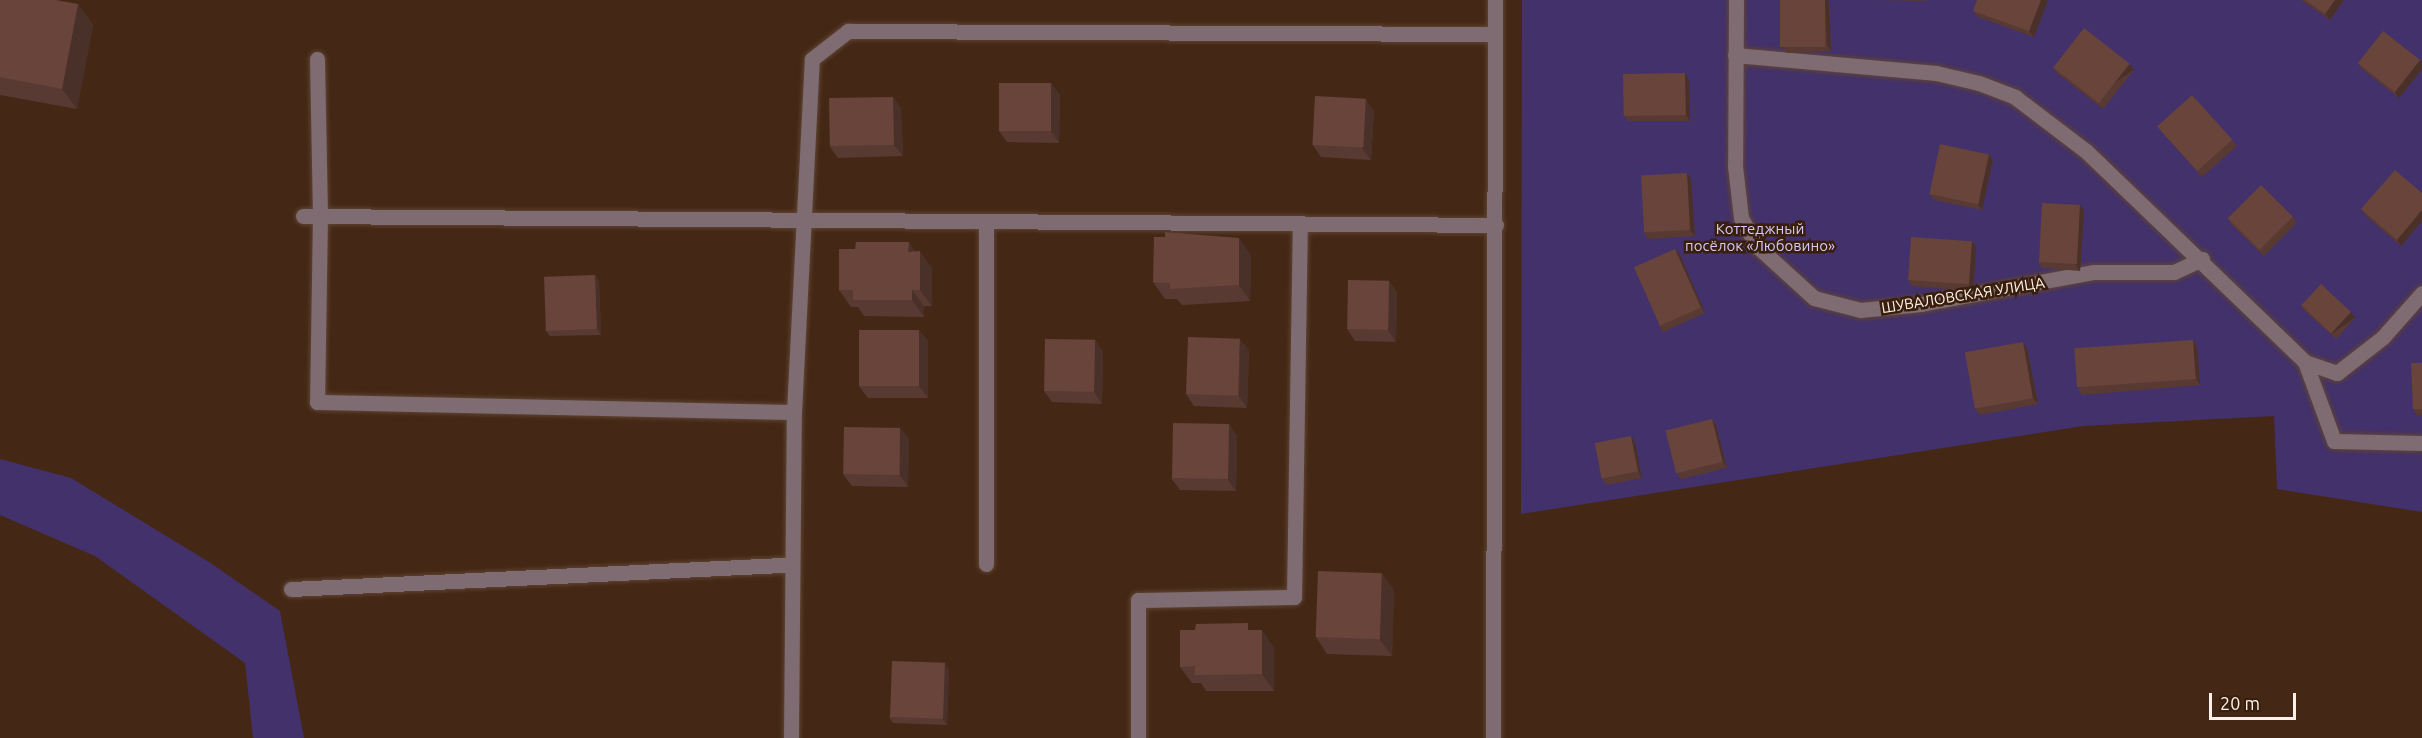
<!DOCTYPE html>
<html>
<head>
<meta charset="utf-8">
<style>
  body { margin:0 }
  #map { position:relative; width:2422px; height:738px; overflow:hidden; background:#442815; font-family:Ubuntu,sans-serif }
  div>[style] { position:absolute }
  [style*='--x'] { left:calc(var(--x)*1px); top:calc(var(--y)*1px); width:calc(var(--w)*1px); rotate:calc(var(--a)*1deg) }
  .green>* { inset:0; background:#43316b }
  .roads { filter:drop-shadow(0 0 2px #5e4433) drop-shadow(0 0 2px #5e4433) }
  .minor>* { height:15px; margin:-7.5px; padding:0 7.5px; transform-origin:7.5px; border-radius:7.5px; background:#7e6c72 }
  .wall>* { inset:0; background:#593a33 }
  .shaded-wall>* { inset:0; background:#493029; transform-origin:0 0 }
  .building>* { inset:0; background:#68443b; transform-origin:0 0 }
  span { translate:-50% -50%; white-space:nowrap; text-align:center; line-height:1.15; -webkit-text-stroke:5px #391e0b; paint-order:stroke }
  .park-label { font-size:15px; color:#d4cafb }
  .street-label { font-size:15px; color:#fcf1ea }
  .scale { position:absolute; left:2209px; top:693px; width:87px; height:27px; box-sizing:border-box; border:3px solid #fcf1ea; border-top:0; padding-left:8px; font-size:18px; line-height:21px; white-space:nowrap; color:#fcf1ea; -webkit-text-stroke:4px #391e0b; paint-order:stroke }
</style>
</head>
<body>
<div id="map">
  <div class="green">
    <div style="clip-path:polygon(1522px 0,2422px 0,2422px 512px,2277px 489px,2274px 416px,2083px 426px,1521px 514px)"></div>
    <div style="clip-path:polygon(0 459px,71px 478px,209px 562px,280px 611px,304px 738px,253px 738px,245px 663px,95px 556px,0 515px)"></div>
  </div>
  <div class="roads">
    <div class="minor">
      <div style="--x:1736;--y:0;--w:166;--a:90.3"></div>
      <div style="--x:1735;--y:166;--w:52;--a:83.4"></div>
      <div style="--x:1741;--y:218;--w:34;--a:60"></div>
      <div style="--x:1758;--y:247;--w:76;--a:42.3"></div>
      <div style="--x:1814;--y:298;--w:48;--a:14.6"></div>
      <div style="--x:1860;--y:310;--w:61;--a:-5.6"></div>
      <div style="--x:1921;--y:304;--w:176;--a:-10.5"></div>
      <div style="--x:2094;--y:272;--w:80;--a:0"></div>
      <div style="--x:2174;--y:272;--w:31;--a:-25"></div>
      <div style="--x:1735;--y:55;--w:202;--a:5.1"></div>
      <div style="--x:1936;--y:73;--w:44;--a:13.1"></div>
      <div style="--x:1979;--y:83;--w:39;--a:21"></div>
      <div style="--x:2015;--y:97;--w:89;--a:37.3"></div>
      <div style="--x:2086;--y:151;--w:304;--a:43.9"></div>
      <div style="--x:2305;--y:362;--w:34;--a:19"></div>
      <div style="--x:2337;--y:373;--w:58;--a:-38"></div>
      <div style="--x:2383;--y:337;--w:59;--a:-48.4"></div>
      <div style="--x:317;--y:59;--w:156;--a:88.9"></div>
      <div style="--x:320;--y:215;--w:187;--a:90.9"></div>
      <div style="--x:317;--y:402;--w:477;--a:1.2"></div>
      <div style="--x:303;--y:216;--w:1193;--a:0.43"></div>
      <div style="--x:986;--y:224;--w:340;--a:90"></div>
      <div style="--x:2305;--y:362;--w:84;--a:69.8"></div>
      <div style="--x:2334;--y:441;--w:88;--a:1.3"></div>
      <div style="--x:291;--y:589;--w:500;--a:-2.8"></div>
      <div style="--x:791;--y:738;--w:326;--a:-89.5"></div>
      <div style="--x:794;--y:412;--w:353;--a:-87.1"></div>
      <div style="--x:812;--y:59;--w:46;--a:-37.9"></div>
      <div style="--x:848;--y:31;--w:647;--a:0.27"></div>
      <div style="--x:1138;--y:738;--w:138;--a:-90"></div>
      <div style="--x:1138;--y:600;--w:156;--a:-1.1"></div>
      <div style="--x:1294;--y:597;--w:371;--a:-89.1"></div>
      <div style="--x:1493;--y:738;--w:738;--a:-89.84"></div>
    </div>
  </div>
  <div class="wall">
    <div style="clip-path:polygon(0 0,78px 4px,93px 25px,77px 109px,0 95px)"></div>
    <div style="clip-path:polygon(1876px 0,1926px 0,1926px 1px)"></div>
    <div style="clip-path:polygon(2048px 0,2034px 37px,1978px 17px,1973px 11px)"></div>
    <div style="clip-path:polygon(2301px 0,2344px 0,2330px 20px)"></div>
    <div style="clip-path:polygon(1829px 1px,1831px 51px,1787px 53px,1783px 47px)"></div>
    <div style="clip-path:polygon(2420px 60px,2422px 64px,2422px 69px,2399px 98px,2362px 69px,2358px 63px)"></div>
    <div style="clip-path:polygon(2053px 67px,2134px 70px,2103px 109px,2057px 73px)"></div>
    <div style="clip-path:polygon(1685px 73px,1689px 80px,1690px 121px,1628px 121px,1624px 115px)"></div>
    <div style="clip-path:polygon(1060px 95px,1059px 143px,1007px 142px,999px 131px)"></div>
    <div style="clip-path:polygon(893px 97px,901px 109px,903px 156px,838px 158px,830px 147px)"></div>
    <div style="clip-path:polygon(1374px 111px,1371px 160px,1321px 157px,1313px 145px)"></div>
    <div style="clip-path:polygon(2157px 126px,2232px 140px,2237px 146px,2202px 177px,2162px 132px)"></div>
    <div style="clip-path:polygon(1989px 154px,1993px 160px,1982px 210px,1934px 200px,1930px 194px)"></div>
    <div style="clip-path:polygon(1691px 179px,1695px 236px,1648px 239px,1644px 233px)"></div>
    <div style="clip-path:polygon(2422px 193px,2422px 221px,2401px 246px,2366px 216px,2361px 209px)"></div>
    <div style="clip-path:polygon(2084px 211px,2080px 271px,2042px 268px,2038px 262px)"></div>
    <div style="clip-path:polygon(2293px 217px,2297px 223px,2264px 256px,2232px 225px,2228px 219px)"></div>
    <div style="clip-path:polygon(1972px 241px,1976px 247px,1973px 291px,1912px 286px,1908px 280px)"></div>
    <div style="clip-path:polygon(909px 242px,915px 252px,932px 268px,932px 306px,924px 306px,924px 317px,864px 316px,858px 307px,851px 307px,839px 290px,855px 249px)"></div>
    <div style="clip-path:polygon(1675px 249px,1680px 255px,1705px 313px,1663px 332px,1659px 326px)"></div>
    <div style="clip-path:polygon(1251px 255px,1250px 301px,1182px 305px,1177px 299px,1165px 299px,1153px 282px)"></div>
    <div style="clip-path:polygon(595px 275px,599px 281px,601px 335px,550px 336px,545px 330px)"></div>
    <div style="clip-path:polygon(1389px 281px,1397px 293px,1396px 342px,1355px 341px,1347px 329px)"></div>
    <div style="clip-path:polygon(2301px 305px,2351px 312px,2355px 318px,2336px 339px,2305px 311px)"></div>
    <div style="clip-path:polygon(919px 330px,928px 341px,928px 398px,868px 398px,859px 386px)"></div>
    <div style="clip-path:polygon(1095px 340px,1103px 352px,1102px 404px,1052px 402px,1044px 391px)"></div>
    <div style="clip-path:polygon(2193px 340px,2197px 346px,2200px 385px,2082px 395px,2078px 389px)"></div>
    <div style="clip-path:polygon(2027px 348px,2038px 404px,1980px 415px,1975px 409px)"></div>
    <div style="clip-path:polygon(1249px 350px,1247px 408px,1194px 406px,1186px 394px)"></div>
    <div style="clip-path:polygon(2422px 363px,2422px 415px,2417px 415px,2413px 409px)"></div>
    <div style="clip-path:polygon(1712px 419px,1716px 425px,1727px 468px,1681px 479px,1677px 473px)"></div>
    <div style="clip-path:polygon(1229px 424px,1237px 436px,1236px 491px,1180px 490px,1171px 478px)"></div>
    <div style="clip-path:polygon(900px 428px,909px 439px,908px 487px,852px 486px,843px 474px)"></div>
    <div style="clip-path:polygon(1635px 442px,1642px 478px,1606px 485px,1602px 479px)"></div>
    <div style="clip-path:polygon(1394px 590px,1392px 656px,1327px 654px,1316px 637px)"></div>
    <div style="clip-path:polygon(1253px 630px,1274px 647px,1274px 691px,1206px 691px,1201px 683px,1192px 683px,1180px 667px)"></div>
    <div style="clip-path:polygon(949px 669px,947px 725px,893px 723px,889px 717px)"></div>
  </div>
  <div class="shaded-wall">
    <div style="clip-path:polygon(1825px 0,1829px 1px,1831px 51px,1827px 45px)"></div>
    <div style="clip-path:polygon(2041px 0,2048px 0,2034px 37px,2029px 31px)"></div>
    <div style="clip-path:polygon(2335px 0,2344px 0,2330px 20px,2325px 14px)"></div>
    <div style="clip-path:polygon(78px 4px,93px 25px,77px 109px,62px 89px)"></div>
    <div style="clip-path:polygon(2420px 60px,2422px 64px,2422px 69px,2399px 98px,2395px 92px)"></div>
    <div style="left:2130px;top:64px;width:7px;height:50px;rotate:56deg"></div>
    <div style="clip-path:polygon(1685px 73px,1689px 80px,1690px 121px,1686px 115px)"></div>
    <div style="clip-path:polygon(1051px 83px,1060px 95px,1059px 143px,1051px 131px)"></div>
    <div style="clip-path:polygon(893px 97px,901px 109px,903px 156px,894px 145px)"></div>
    <div style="clip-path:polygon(1366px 99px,1374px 111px,1371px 160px,1362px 148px)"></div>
    <div style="clip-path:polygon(1989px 154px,1993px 160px,1982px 210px,1978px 204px)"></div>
    <div style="clip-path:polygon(1687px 173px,1691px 179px,1695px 236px,1690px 230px)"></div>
    <div style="clip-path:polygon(2080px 205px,2084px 211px,2080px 271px,2075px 264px)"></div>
    <div style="clip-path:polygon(2422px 210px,2422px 221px,2401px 246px,2397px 240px)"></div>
    <div style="clip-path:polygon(1239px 238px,1251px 255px,1250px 301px,1239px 285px)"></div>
    <div style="clip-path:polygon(1972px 241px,1976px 247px,1973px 291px,1969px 285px)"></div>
    <div style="clip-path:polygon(909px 242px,920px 259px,920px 251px,932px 268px,932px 306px,920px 290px,908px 252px)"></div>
    <div style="clip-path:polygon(1675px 249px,1680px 255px,1705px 313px,1701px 307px)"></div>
    <div style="clip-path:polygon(595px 275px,599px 281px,601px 335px,597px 329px)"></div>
    <div style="clip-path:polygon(1389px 281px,1397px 293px,1396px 342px,1388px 330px)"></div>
    <div style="clip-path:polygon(912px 290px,924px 306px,924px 317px,912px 300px)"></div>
    <div style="left:2351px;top:312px;width:7px;height:28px;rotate:56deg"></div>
    <div style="clip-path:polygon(919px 330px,928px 341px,928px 398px,919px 386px)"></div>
    <div style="clip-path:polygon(1240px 339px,1249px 350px,1247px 408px,1239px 396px)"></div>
    <div style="clip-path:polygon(1095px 340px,1103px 352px,1102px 404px,1094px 392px)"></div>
    <div style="clip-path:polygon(2193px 340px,2197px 346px,2200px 385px,2196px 379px)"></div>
    <div style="clip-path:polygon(2023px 342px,2027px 348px,2038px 404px,2033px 398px)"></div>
    <div style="clip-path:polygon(1712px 419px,1716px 425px,1727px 468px,1723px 462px)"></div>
    <div style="clip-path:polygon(1229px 424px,1237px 436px,1236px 491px,1228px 480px)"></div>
    <div style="clip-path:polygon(900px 428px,909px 439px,908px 487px,900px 475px)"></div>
    <div style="clip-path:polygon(1631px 436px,1635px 442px,1642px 478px,1638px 471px)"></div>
    <div style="clip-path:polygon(1382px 573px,1394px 590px,1392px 656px,1380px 640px)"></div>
    <div style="clip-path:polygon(1262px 630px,1274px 647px,1274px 691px,1262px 674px)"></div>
    <div style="clip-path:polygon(945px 663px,949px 669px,947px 725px,942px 719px)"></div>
  </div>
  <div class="building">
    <div style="clip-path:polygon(0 0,56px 0,78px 4px,62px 89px,0 77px)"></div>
    <div style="left:1780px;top:0;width:45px;height:47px"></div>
    <div style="clip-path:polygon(1977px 0,2041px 0,2029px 31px,1973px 11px)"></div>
    <div style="clip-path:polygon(2305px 0,2335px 0,2325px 14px)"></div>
    <div style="left:2084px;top:28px;width:58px;height:50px;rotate:38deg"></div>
    <div style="left:2383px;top:31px;width:47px;height:41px;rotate:38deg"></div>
    <div style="left:1685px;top:73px;width:42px;height:62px;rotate:89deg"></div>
    <div style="left:999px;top:83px;width:52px;height:48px"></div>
    <div style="left:2192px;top:95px;width:60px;height:47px;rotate:48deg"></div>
    <div style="left:1315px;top:96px;width:51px;height:49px;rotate:3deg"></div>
    <div style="left:893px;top:97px;width:48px;height:64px;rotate:89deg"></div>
    <div style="left:1940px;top:144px;width:50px;height:51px;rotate:12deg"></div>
    <div style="clip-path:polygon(2395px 170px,2422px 193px,2422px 210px,2397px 240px,2361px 209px)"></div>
    <div style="left:1687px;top:173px;width:57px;height:46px;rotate:87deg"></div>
    <div style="left:2261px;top:185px;width:45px;height:47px;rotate:45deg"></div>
    <div style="left:2042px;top:203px;width:38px;height:59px;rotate:3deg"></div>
    <div style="clip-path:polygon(1165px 232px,1239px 238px,1239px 285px,1170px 289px,1170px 283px,1153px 282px,1154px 237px,1165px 237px)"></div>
    <div style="left:1911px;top:237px;width:61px;height:43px;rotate:4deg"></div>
    <div style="clip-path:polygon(856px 242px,909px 242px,908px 252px,920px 251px,920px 290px,912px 290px,912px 300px,853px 300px,853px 290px,839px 290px,839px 249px,855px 249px)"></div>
    <div style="left:1675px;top:249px;width:64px;height:45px;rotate:66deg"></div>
    <div style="left:595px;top:275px;width:54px;height:51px;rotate:88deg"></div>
    <div style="left:1348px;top:280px;width:41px;height:49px;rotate:1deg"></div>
    <div style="left:2321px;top:284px;width:41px;height:29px;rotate:43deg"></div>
    <div style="left:859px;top:330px;width:60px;height:56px"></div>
    <div style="left:1188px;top:337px;width:52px;height:57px;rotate:2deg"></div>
    <div style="left:1045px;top:339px;width:50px;height:52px;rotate:1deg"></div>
    <div style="left:2193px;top:340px;width:39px;height:119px;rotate:86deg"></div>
    <div style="left:2023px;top:342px;width:57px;height:59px;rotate:80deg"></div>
    <div style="clip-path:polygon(2411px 363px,2422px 363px,2422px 409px,2413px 409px)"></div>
    <div style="left:1712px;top:419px;width:44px;height:48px;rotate:76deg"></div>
    <div style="left:1173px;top:423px;width:56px;height:55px;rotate:1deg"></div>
    <div style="left:844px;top:427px;width:56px;height:47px;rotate:1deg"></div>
    <div style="left:1631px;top:436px;width:36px;height:37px;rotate:79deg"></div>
    <div style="left:1318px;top:571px;width:64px;height:66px;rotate:2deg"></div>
    <div style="clip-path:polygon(1248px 623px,1248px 630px,1262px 630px,1262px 674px,1195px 675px,1195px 666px,1180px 667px,1180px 630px,1195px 630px,1196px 624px)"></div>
    <div style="left:892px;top:661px;width:53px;height:56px;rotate:2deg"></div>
  </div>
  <div class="park-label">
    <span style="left:1760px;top:237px">Коттеджный<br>посёлок «Любовино»</span>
  </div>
  <div class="street-label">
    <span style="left:1963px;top:295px;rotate:-9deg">ШУВАЛОВСКАЯ УЛИЦА</span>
  </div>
  <div class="scale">20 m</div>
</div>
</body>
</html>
